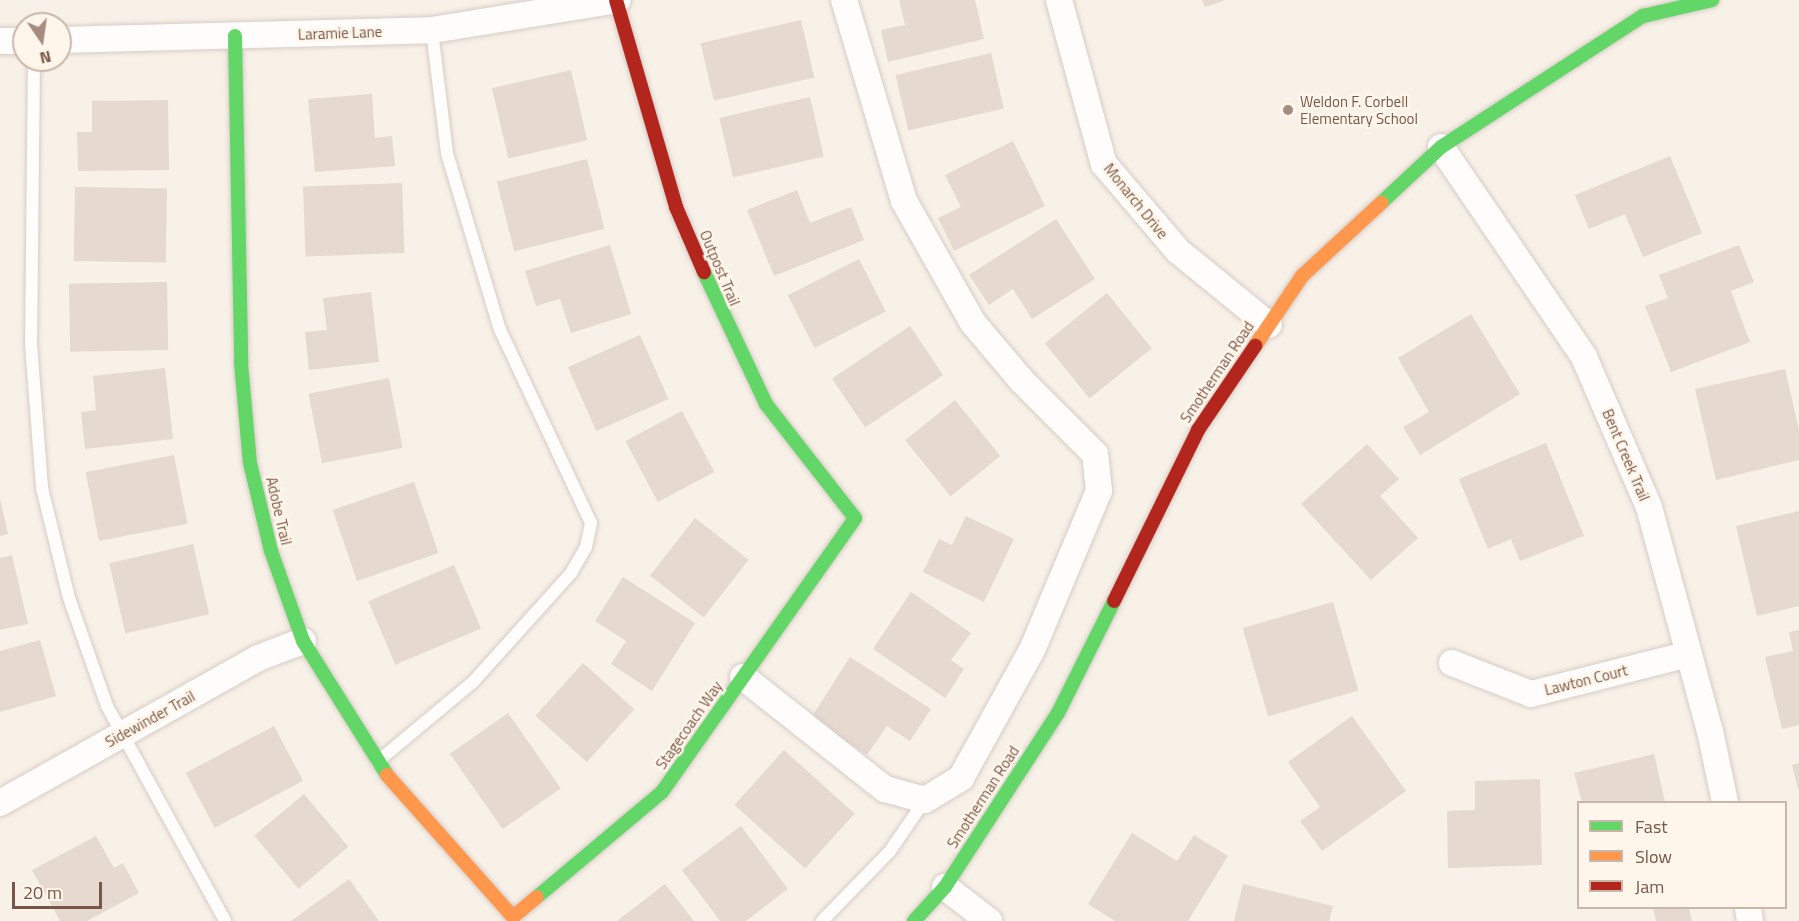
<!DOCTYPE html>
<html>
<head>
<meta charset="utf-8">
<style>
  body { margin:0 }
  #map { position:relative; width:1799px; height:921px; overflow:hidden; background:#f8f1e8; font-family:"Titillium Web",sans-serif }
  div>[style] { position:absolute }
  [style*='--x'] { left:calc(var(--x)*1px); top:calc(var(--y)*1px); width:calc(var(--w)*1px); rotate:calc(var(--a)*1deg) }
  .building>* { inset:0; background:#e5d9d0; transform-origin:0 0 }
  .roads { filter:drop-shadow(0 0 2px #d6ccc5) drop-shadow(0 0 2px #d6ccc5) }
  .lane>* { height:12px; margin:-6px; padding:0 6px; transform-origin:6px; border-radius:6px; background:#fefdfc }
  .street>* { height:26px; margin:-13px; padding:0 13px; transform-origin:13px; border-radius:13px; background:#fefdfc }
  .fast>* { height:14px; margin:-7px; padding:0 7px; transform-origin:7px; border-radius:7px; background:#63d668 }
  .slow>* { height:14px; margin:-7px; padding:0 7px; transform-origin:7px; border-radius:7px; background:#ff974d }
  .jam>* { height:14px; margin:-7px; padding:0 7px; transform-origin:7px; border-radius:7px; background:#b3261e }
  .dots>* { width:16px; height:16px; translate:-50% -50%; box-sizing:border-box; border:3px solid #fff6eb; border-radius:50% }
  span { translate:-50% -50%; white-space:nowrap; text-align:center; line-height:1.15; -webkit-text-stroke:5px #fff6eb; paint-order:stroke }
  .street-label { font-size:15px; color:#795646 }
  .poi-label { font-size:15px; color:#795646 }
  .left { translate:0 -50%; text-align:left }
  .legend { position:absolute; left:1577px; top:801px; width:210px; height:108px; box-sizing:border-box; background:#fff6eb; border:2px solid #c9b6a9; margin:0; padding:8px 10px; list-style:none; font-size:18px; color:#795646 }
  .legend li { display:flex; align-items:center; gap:12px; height:30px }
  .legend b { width:30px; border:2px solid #c9b6a9 }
  .north { position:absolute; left:12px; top:12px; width:60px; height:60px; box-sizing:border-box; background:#fff6eb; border:2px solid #c9b6a9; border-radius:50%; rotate:167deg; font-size:16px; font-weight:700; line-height:24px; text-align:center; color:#795646 }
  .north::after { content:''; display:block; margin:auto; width:21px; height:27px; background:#a58c7f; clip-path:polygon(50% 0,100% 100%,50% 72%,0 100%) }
  .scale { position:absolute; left:12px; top:882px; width:90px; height:27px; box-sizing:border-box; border:3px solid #795646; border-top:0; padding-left:8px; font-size:18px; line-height:21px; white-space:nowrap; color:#795646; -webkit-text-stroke:4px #fff6eb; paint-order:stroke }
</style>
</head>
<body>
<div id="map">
  <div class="building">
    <div style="clip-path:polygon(899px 0,975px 0,984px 39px,888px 62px,881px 30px,905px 25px)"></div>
    <div style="clip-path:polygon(1202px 0,1225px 0,1205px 7px)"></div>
    <div style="left:801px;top:20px;width:59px;height:103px;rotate:77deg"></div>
    <div style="left:991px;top:53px;width:57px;height:98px;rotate:77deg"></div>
    <div style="left:571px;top:70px;width:72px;height:81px;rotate:77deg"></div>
    <div style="clip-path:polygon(372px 94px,375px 138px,392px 136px,395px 166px,315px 172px,308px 99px)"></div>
    <div style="left:810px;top:97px;width:61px;height:93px;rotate:77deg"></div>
    <div style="clip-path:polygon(168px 100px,169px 170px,78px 171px,77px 132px,92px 132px,92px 101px)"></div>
    <div style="clip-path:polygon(1013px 141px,1045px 206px,954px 251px,938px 218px,961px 207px,945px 175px)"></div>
    <div style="clip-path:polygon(1670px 156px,1702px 233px,1643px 257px,1625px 214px,1589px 229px,1575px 195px)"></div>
    <div style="left:587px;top:159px;width:72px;height:93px;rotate:76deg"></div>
    <div style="left:402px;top:183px;width:70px;height:99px;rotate:88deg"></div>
    <div style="left:75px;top:187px;width:92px;height:74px;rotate:1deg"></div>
    <div style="clip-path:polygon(797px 190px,810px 223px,851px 207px,864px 240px,774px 276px,747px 210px)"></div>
    <div style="clip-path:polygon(1056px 219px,1095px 279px,1032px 319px,1013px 289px,989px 305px,969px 275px)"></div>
    <div style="clip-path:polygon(610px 245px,631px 314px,571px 333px,560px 299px,536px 306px,525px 271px)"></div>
    <div style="clip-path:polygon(1739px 245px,1754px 282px,1731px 291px,1750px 342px,1671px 372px,1645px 306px,1668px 298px,1659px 275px)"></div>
    <div style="left:859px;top:259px;width:59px;height:80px;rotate:63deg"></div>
    <div style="left:167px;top:282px;width:68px;height:98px;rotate:89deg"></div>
    <div style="clip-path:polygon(371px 292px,379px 362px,309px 370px,305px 332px,327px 330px,323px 298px)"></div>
    <div style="left:1107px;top:293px;width:71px;height:80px;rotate:51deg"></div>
    <div style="clip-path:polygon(1471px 314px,1520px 394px,1420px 455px,1403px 427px,1429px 412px,1398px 358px)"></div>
    <div style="left:910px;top:326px;width:59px;height:94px;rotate:56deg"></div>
    <div style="left:640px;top:335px;width:70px;height:79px;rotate:66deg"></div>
    <div style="clip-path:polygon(165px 368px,173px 439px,85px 449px,81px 412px,96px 410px,93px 376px)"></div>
    <div style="clip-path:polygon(1785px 369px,1799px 430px,1799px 460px,1716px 480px,1695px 389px)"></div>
    <div style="left:389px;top:378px;width:71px;height:82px;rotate:79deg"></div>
    <div style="left:955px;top:400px;width:72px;height:64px;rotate:51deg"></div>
    <div style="left:682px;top:411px;width:69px;height:64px;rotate:62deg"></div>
    <div style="clip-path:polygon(1546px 443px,1584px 536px,1520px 561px,1511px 539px,1488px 549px,1459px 479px)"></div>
    <div style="clip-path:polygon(1367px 444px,1399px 479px,1380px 496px,1418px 538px,1371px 580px,1301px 504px)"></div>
    <div style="left:174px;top:455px;width:70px;height:90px;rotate:79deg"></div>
    <div style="left:414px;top:482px;width:75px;height:86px;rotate:71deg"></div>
    <div style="clip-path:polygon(0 499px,8px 534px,0 536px)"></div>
    <div style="clip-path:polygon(1799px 511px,1799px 606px,1757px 616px,1736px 526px)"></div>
    <div style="clip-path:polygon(966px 516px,1014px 539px,984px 602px,923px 572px,939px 539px,952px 545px)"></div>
    <div style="left:695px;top:518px;width:68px;height:73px;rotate:38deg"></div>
    <div style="left:193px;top:544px;width:72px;height:86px;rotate:77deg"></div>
    <div style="clip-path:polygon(12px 555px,28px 624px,0 630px,0 558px)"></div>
    <div style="left:454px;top:565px;width:69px;height:93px;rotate:67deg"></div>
    <div style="clip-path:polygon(623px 577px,695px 623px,652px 691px,611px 664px,626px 641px,595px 621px)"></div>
    <div style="clip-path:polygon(911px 592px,971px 633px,951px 660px,964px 669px,945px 698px,873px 649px)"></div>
    <div style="left:1333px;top:602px;width:92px;height:94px;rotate:74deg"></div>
    <div style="clip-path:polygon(1799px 630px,1799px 725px,1782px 729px,1765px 657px,1793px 651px,1789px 632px)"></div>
    <div style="clip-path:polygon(40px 640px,56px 696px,0 712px,0 651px)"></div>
    <div style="clip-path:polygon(850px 657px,931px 709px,910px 741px,887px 726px,867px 755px,811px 718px)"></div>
    <div style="left:583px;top:663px;width:69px;height:71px;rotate:42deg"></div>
    <div style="left:508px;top:713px;width:92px;height:71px;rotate:55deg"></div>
    <div style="clip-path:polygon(1352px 716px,1406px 791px,1322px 851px,1300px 821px,1320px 807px,1288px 762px)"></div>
    <div style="left:274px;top:726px;width:62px;height:100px;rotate:62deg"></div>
    <div style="left:784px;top:750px;width:95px;height:74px;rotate:42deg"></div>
    <div style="clip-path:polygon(1654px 754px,1665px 802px,1582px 802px,1574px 773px)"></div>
    <div style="clip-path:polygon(1799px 763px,1799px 789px,1798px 789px,1792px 765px)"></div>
    <div style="clip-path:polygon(1540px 779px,1542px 865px,1448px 868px,1447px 811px,1475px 810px,1475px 781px)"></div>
    <div style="left:304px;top:794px;width:69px;height:65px;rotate:50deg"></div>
    <div style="clip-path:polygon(741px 826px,788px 889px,746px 921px,720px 921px,682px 870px)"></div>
    <div style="clip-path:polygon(1132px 833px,1177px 861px,1194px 835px,1228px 856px,1188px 921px,1115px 921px,1088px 904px)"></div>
    <div style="clip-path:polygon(96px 836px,114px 868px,123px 863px,139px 893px,87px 921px,60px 921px,32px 870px)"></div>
    <div style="clip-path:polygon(349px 879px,379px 921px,291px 921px)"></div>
    <div style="clip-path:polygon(665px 884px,694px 921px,617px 921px)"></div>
    <div style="clip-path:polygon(1243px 884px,1333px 906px,1329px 921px,1234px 921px)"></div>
    <div style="clip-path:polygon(1653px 908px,1689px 908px,1692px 921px,1656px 921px)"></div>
  </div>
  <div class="roads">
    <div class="lane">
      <div style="--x:34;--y:60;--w:284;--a:90.6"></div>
      <div style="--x:31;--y:344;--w:144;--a:85.6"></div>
      <div style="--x:42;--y:488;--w:113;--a:76.2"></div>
      <div style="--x:69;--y:598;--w:114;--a:70.6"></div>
      <div style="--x:107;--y:706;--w:245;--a:61.2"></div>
      <div style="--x:377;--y:762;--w:125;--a:-39.8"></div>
      <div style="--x:473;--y:682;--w:147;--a:-48"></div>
      <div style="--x:571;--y:573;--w:30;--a:-60"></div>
      <div style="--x:586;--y:547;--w:25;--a:-78"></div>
      <div style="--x:591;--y:523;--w:213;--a:-115.2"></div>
      <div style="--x:500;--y:330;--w:185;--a:-106.7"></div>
      <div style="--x:447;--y:153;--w:124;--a:-97"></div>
      <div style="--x:822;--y:921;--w:98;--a:-45.8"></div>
      <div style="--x:890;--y:851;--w:62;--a:-55.5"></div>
    </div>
    <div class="street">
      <div style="--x:1059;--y:0;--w:170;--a:74.7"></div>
      <div style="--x:1104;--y:164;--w:114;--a:49.6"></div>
      <div style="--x:1178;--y:251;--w:117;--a:39.1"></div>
      <div style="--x:60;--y:40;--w:372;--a:-1.5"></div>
      <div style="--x:432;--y:30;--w:188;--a:-9.2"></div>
      <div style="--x:0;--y:41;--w:24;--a:0"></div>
      <div style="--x:1441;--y:147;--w:254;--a:55.7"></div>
      <div style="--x:1584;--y:357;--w:163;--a:66.6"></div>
      <div style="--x:1649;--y:507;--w:232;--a:74.8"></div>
      <div style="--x:1710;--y:731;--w:73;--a:78.1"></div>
      <div style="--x:1452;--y:663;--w:85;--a:21.4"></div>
      <div style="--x:1531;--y:694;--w:163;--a:-14.2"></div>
      <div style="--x:743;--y:677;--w:181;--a:38.3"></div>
      <div style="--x:885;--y:789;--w:41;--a:15.4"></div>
      <div style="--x:925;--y:800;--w:42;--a:-31.4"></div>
      <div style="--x:961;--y:778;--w:146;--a:-61"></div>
      <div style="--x:1032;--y:650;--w:173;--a:-67.2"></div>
      <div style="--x:1099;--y:491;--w:37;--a:-96"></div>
      <div style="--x:1095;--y:454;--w:103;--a:-135"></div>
      <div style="--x:1022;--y:381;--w:76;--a:-130.2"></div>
      <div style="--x:973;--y:323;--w:140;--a:-119.5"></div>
      <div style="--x:904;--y:201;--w:210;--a:-106.6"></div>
      <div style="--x:0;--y:803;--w:296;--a:-29.3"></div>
      <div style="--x:258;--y:658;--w:48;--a:-20.7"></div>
      <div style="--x:945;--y:887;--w:56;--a:37.7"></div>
      <div style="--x:1748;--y:908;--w:13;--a:81"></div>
    </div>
    <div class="fast">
      <div style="--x:235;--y:36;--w:327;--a:88.9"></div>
      <div style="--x:241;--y:363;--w:100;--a:84.9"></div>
      <div style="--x:250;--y:463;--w:90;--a:76.6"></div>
      <div style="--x:271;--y:551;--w:96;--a:70.4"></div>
      <div style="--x:303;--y:641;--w:158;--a:57.9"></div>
      <div style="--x:1381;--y:203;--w:82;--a:-43"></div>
      <div style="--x:1441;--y:147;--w:241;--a:-33"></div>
      <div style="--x:1643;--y:16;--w:71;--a:-13.1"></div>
      <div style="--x:537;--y:897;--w:163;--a:-40"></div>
      <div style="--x:662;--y:792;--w:335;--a:-54.8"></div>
      <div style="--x:855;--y:518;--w:145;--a:-128"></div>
      <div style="--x:766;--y:404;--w:146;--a:-115.2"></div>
      <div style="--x:914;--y:921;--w:46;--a:-47.6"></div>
      <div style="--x:945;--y:887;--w:207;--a:-57"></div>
      <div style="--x:1058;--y:713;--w:125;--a:-63.4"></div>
    </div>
    <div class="slow">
      <div style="--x:1255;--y:346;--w:84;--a:-56.1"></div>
      <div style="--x:1302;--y:276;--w:108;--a:-42.7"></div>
      <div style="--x:387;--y:775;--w:190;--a:48.4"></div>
      <div style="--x:513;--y:917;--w:31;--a:-40"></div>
    </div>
    <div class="jam">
      <div style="--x:616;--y:0;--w:216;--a:73.8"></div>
      <div style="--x:676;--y:207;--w:71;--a:66.7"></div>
      <div style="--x:1114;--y:601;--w:191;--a:-63.8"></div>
      <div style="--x:1198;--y:430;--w:102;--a:-55.8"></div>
    </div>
  </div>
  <div class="dots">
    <div style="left:1288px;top:110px;background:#a58c7f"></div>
  </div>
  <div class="street-label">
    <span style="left:340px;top:33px;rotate:-2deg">Laramie Lane</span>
    <span style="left:1136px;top:201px;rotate:51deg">Monarch Drive</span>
    <span style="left:720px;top:268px;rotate:67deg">Outpost Trail</span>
    <span style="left:1217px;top:372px;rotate:-56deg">Smotherman Road</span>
    <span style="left:1626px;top:455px;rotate:67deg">Bent Creek Trail</span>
    <span style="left:279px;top:511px;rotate:77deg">Adobe Trail</span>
    <span style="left:1586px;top:680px;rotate:-14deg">Lawton Court</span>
    <span style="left:150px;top:719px;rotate:-29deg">Sidewinder Trail</span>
    <span style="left:689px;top:725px;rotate:-55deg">Stagecoach Way</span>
    <span style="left:983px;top:797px;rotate:-57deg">Smotherman Road</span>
  </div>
  <div class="poi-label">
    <span class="left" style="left:1300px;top:110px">Weldon F. Corbell<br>Elementary School</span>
  </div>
  <ul class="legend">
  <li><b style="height:8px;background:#63d668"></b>Fast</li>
  <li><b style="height:8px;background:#ff974d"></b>Slow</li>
  <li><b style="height:8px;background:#b3261e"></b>Jam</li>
  </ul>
  <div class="north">N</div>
  <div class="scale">20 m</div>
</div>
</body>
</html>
